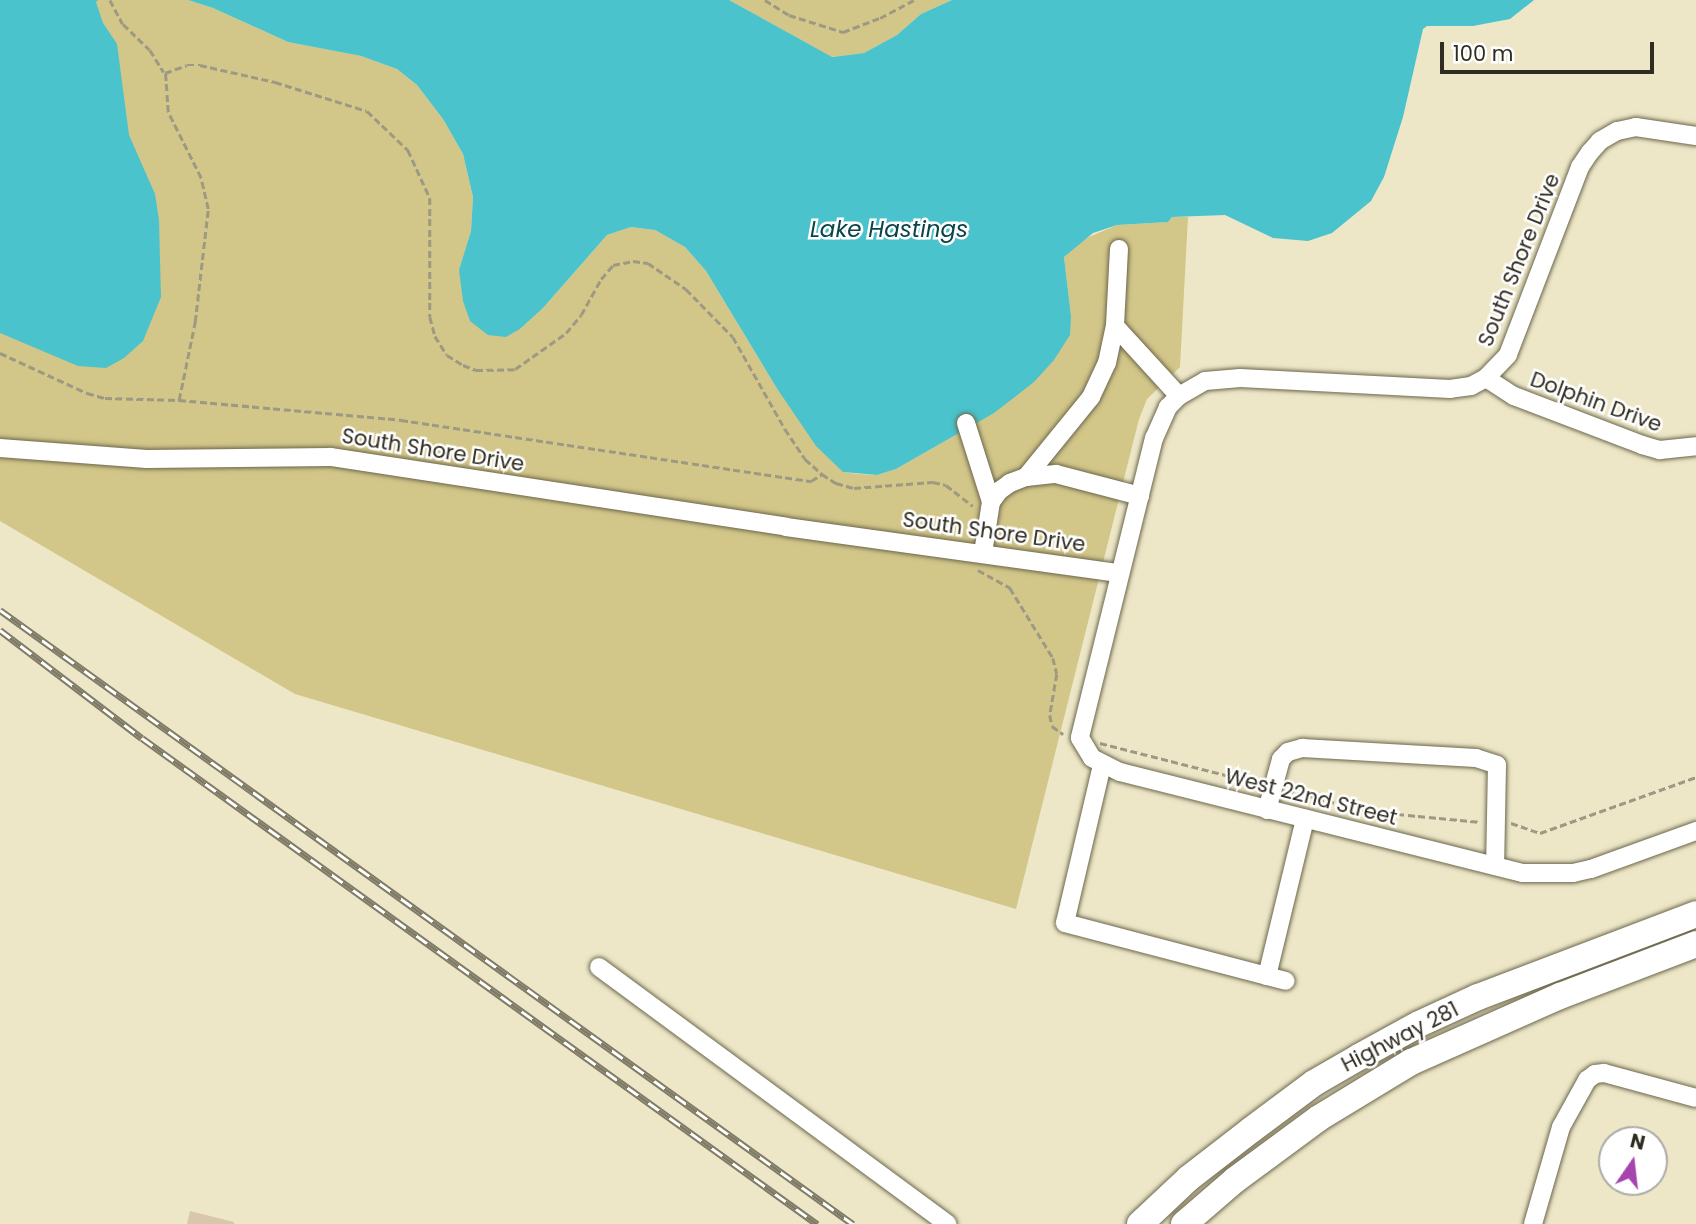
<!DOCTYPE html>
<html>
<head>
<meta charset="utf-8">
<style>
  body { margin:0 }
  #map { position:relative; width:1696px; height:1224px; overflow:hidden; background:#ede7c8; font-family:Poppins,sans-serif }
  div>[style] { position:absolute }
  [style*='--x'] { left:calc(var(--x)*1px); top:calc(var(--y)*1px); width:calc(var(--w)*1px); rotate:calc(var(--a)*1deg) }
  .green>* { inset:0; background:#d2c689 }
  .water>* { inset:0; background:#4ac3cc }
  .building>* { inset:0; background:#d9c7ad }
  .path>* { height:2.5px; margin-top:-1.25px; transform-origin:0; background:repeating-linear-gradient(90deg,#9d9982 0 7px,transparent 0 10.5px) }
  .roads { filter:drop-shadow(0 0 2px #6c674c) drop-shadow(0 0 2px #6c674c) }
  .minor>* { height:18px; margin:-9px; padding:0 9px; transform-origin:9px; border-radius:9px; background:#fff }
  .highway>* { height:26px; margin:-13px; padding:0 13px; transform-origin:13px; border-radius:13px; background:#fff }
  .rail>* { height:7px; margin-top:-3.5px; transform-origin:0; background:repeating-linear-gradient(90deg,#fff 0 13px,#7f7b67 0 26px); box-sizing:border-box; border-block:2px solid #7f7b67 }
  span { translate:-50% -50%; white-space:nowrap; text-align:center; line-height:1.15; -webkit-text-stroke:5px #fff; paint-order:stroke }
  .street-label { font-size:21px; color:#2f2c21 }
  .water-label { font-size:23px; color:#0b4347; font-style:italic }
  .north { position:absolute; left:1598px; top:1126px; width:70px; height:70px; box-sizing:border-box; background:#fff; border:2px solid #acaba6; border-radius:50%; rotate:14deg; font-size:19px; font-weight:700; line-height:28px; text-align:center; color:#2f2c21 }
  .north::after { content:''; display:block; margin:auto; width:24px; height:32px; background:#a545ad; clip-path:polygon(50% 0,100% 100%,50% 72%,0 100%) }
  .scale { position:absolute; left:1440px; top:42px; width:214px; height:32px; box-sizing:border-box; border:4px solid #2f2c21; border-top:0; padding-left:9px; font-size:21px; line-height:24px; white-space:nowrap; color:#2f2c21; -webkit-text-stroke:5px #fff; paint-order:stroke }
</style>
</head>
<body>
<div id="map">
  <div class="green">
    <div style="clip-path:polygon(0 0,188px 0,213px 8px,288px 42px,361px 56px,397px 69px,417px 85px,443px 119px,463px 154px,473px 197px,471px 231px,459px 271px,520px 329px,543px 308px,607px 235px,631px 227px,655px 230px,685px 247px,706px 271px,776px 387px,843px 472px,858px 474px,877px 475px,896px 469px,964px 430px,1071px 316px,1064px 257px,1082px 240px,1117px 225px,1168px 222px,1172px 217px,1188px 217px,1180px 367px,1147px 399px,1139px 419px,1016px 909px,295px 694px,0 521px)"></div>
    <div style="clip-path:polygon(729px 0,952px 0,921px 14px,897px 35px,864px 53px,831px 57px)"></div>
  </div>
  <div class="water">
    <div style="clip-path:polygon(0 0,98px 0,96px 2px,103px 23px,117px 44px,129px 135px,155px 194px,159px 220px,161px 297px,143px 341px,124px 358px,106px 368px,78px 366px,0 333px)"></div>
    <div style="clip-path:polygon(188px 0,729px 0,832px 57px,864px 53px,897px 35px,921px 14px,952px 0,1534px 0,1510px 19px,1473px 26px,1427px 26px,1423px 29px,1403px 117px,1384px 177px,1371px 201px,1332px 233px,1308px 241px,1273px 238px,1225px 215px,1172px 217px,1168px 222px,1117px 225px,1093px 233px,1064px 257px,1071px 316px,1070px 335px,1054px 360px,1034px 382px,994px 413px,896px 469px,877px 475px,843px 472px,816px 446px,776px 387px,706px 271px,685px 247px,655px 230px,631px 227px,607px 235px,543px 308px,520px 329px,506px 337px,488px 335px,470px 321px,463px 301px,459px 270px,471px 231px,473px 197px,463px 154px,443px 119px,417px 85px,397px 69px,361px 56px,288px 42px,213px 8px)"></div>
  </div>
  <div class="building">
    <div style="clip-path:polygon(190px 1211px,234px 1222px,234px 1224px,187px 1224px)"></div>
  </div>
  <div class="path">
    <div style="--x:110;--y:0;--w:27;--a:62"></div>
    <div style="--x:123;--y:24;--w:37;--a:44"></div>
    <div style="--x:150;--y:50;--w:26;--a:58"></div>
    <div style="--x:765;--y:0;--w:28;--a:32"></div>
    <div style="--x:789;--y:15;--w:57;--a:17.5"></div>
    <div style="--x:843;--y:32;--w:40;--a:-21"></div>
    <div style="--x:880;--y:18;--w:38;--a:-28"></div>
    <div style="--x:0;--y:353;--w:96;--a:24.7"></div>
    <div style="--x:87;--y:393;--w:19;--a:16"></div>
    <div style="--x:105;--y:398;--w:74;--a:1.5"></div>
    <div style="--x:179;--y:400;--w:80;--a:-78.4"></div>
    <div style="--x:195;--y:322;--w:114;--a:-83.4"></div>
    <div style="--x:208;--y:209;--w:32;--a:-103"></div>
    <div style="--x:201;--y:178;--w:74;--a:-116.6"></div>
    <div style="--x:168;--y:112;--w:39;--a:-94"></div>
    <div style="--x:165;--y:73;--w:23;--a:-20"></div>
    <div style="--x:187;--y:65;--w:13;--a:0"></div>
    <div style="--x:200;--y:65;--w:77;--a:12.8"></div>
    <div style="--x:275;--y:82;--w:96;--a:17.5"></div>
    <div style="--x:367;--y:111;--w:57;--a:43.6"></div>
    <div style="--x:408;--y:150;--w:53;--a:65.4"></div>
    <div style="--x:430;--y:198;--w:119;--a:90"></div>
    <div style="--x:430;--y:317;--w:20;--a:75"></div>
    <div style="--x:435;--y:336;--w:22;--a:58"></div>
    <div style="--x:447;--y:355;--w:19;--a:32"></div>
    <div style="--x:463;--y:365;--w:14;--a:21"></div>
    <div style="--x:476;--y:370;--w:39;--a:-1"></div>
    <div style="--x:515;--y:369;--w:62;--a:-35.2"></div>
    <div style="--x:566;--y:333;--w:23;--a:-50"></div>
    <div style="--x:581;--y:315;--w:41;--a:-60.9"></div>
    <div style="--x:601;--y:279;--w:18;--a:-49"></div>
    <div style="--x:613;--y:265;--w:20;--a:-11"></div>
    <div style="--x:633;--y:261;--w:15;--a:8"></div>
    <div style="--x:648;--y:263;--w:46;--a:34.4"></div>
    <div style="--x:686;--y:289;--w:67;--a:45.6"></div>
    <div style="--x:733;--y:337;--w:106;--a:60.5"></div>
    <div style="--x:785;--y:429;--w:36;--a:56"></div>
    <div style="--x:805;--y:459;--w:23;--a:41"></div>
    <div style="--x:822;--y:474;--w:17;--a:33"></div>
    <div style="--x:836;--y:483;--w:19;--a:16"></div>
    <div style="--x:854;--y:488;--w:79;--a:-4.3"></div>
    <div style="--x:933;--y:482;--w:13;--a:13"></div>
    <div style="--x:946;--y:485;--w:34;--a:38"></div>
    <div style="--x:179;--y:400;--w:223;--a:5.1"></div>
    <div style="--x:401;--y:420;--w:415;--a:8.5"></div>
    <div style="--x:811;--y:481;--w:13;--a:-32"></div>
    <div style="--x:978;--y:570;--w:37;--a:29"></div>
    <div style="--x:1010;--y:588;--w:82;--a:58.4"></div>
    <div style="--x:1053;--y:658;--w:16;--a:76"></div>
    <div style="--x:1057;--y:674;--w:42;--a:99.7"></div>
    <div style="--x:1050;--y:715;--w:11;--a:80"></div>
    <div style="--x:1052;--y:726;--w:14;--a:36"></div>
    <div style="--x:1100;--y:743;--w:162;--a:14.3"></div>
    <div style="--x:1287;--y:790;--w:82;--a:14.9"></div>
    <div style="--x:1366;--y:811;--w:115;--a:5.5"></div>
    <div style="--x:1511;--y:823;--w:31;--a:19"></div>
    <div style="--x:1540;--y:833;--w:166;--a:-19.7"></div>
  </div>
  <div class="roads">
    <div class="minor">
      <div style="--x:1696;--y:136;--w:61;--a:-171.5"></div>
      <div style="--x:1636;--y:127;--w:19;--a:168"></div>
      <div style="--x:1617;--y:131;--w:20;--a:150"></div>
      <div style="--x:1600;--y:141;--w:15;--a:132"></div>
      <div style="--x:1590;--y:152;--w:18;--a:124"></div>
      <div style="--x:1580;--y:167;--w:201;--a:111"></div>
      <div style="--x:1508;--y:355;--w:32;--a:134"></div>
      <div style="--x:1486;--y:378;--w:17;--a:152"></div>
      <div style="--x:1471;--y:386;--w:21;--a:172"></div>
      <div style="--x:1450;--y:389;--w:210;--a:-177"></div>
      <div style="--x:1240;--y:378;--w:35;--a:175"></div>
      <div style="--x:1205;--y:381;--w:30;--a:150"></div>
      <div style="--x:1179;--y:396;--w:16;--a:135"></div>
      <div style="--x:1168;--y:407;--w:34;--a:114"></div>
      <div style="--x:1154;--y:438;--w:309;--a:103.9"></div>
      <div style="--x:1080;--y:738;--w:23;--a:59"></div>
      <div style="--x:1092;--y:758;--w:31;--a:27"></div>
      <div style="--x:1120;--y:772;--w:415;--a:14.1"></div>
      <div style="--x:1523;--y:873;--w:50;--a:0"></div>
      <div style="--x:1573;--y:873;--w:18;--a:-13"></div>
      <div style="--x:1591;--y:869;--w:112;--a:-19.9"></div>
      <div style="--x:1119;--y:249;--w:77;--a:93"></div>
      <div style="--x:1115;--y:326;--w:95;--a:47.6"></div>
      <div style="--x:1486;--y:378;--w:33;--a:33"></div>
      <div style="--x:1514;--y:396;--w:137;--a:20.9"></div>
      <div style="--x:1642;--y:445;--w:19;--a:16"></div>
      <div style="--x:1660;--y:450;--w:36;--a:-6"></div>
      <div style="--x:966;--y:423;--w:83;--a:72.4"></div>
      <div style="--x:0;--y:448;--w:147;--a:4.3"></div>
      <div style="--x:147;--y:459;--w:184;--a:-0.6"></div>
      <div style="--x:331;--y:457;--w:460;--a:8.7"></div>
      <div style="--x:786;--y:527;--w:336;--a:7.9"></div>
      <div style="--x:1026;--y:477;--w:103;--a:-50.9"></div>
      <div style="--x:1091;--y:397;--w:38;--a:-65"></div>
      <div style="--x:1107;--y:363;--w:38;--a:-78"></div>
      <div style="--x:983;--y:553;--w:52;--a:-81.1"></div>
      <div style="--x:991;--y:502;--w:14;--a:-54"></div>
      <div style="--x:999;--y:491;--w:14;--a:-36"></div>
      <div style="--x:1010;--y:483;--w:17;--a:-21"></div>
      <div style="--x:1026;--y:477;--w:30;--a:-6"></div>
      <div style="--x:1056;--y:474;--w:87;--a:14.7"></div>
      <div style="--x:1102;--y:765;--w:162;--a:103.2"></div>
      <div style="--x:1065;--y:923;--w:228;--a:14.7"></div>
      <div style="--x:1267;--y:810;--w:53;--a:-74.6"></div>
      <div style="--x:1281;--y:759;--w:10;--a:-45"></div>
      <div style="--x:1288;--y:752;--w:15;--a:-16"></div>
      <div style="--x:1302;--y:748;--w:174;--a:3.3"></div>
      <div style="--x:1476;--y:758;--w:22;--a:18"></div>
      <div style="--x:1497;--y:765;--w:101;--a:91.1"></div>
      <div style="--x:599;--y:967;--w:433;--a:36.4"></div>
      <div style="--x:1267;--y:976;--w:162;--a:-76.4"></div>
      <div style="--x:1533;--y:1224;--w:101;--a:-73.9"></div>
      <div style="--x:1561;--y:1127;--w:54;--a:-61"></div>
      <div style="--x:1587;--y:1080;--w:10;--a:-37"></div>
      <div style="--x:1595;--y:1074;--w:9;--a:-6"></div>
      <div style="--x:1604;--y:1073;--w:95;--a:15.2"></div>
    </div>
    <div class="highway">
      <div style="--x:1140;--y:1224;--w:67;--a:-43.2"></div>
      <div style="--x:1189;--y:1178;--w:78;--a:-37.7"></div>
      <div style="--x:1251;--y:1130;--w:79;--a:-36.7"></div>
      <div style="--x:1314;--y:1083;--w:52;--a:-30"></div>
      <div style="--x:1359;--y:1057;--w:68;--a:-28.8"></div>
      <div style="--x:1419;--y:1024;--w:65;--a:-24.6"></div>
      <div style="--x:1478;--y:997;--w:233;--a:-20.8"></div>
      <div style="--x:1184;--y:1224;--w:67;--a:-40.8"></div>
      <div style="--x:1235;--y:1180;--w:104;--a:-36.4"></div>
      <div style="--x:1319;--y:1118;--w:108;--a:-31.3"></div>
      <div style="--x:1411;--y:1062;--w:163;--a:-23.9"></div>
      <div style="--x:1560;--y:996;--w:146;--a:-20.9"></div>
    </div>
  </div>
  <div class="rail">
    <div style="--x:0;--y:610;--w:1051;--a:35.75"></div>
    <div style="--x:0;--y:630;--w:178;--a:37.3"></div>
    <div style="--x:142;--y:738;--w:832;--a:35.75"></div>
  </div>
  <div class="street-label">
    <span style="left:1519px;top:260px;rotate:-68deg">South Shore Drive</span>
    <span style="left:1596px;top:402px;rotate:20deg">Dolphin Drive</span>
    <span style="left:433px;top:450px;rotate:9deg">South Shore Drive</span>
    <span style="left:994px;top:532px;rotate:8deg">South Shore Drive</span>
    <span style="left:1311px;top:797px;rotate:14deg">West 22nd Street</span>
    <span style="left:1400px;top:1037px;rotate:-27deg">Highway 281</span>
  </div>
  <div class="water-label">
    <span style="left:889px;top:229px">Lake Hastings</span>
  </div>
  <div class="north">N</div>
  <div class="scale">100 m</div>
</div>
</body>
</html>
